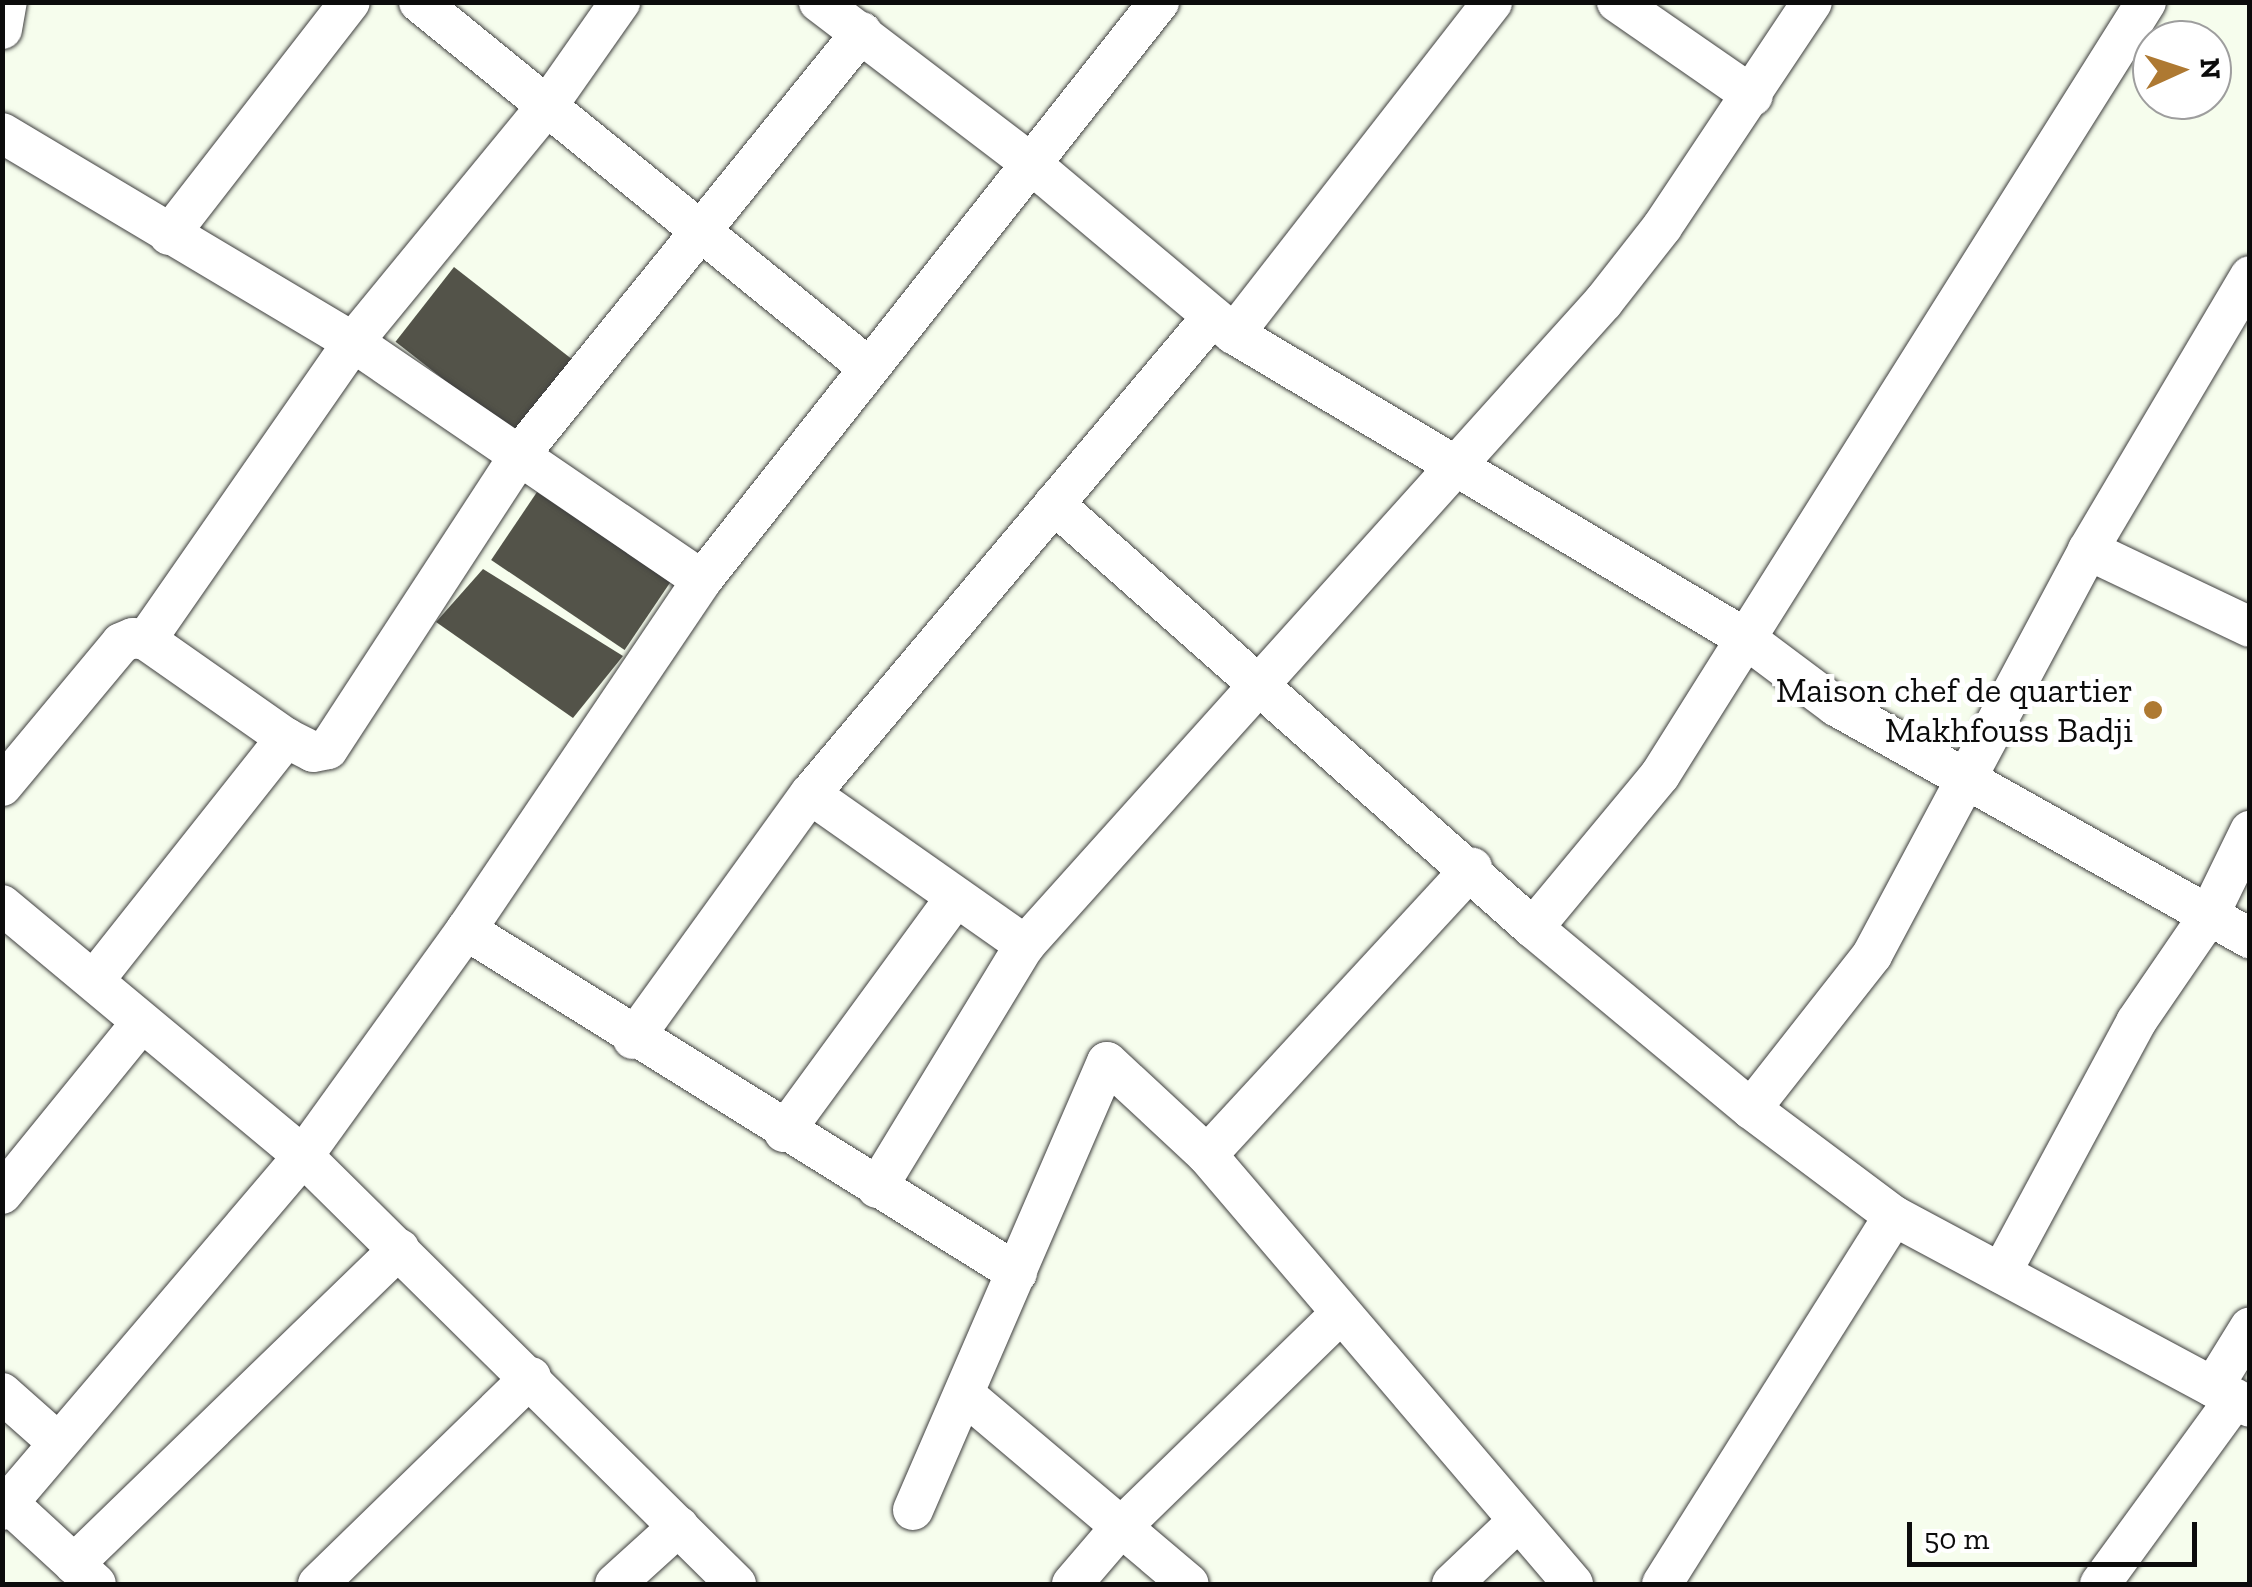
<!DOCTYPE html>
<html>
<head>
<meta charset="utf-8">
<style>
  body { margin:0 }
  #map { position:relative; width:2252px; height:1587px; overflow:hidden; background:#f6fded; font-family:"Zilla Slab",serif }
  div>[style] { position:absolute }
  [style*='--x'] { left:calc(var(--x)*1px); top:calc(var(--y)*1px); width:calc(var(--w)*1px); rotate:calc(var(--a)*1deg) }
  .building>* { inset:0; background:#535349; transform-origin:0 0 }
  .roads { filter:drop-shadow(0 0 2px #3f3f3f) drop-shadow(0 0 2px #3f3f3f) }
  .minor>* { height:40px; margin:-20px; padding:0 20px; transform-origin:20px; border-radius:20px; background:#fff }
  .dots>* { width:28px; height:28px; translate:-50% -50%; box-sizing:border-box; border:5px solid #fff; border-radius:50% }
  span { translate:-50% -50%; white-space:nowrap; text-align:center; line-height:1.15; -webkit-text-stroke:10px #fff; paint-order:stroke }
  .poi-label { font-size:35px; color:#0c0c0c }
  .right { translate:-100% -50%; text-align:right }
  .frame { position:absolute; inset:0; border:5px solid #0c0c0c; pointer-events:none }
  .north { position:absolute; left:2132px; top:20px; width:100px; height:100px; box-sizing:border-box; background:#fff; border:2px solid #9e9e9e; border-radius:50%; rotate:87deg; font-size:28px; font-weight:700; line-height:40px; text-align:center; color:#0c0c0c }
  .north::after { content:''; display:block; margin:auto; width:35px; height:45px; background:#ae7932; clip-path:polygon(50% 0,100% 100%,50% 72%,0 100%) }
  .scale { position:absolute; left:1907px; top:1522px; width:290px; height:45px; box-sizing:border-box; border:5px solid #0c0c0c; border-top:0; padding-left:12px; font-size:30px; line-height:35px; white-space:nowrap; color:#0c0c0c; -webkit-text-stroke:8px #fff; paint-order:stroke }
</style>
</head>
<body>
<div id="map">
  <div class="building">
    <div style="left:454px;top:267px;width:151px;height:95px;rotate:38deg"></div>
    <div style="left:537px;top:492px;width:161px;height:82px;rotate:34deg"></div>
    <div style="clip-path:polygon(483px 569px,623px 656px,573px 718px,436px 622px)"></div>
  </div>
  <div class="roads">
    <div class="minor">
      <div style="--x:419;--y:2;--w:580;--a:39.12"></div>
      <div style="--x:819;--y:2;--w:265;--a:37.3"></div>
      <div style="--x:1030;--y:163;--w:266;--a:40"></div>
      <div style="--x:1234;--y:334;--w:595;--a:30.75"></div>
      <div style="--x:1745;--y:638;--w:114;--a:36.8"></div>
      <div style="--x:1836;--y:706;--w:475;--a:29.3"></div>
      <div style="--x:1617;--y:2;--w:165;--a:34.7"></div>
      <div style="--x:2;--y:29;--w:27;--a:-80"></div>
      <div style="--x:2;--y:133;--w:409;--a:30.8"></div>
      <div style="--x:353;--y:342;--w:422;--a:34.3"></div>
      <div style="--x:169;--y:235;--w:295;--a:-52.2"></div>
      <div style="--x:1234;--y:334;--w:420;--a:-52.1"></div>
      <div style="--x:1054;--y:504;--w:640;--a:41.51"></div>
      <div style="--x:1533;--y:928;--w:283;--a:39.7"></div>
      <div style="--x:1751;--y:1109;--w:179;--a:36.8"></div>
      <div style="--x:1894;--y:1216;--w:404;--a:28.2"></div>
      <div style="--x:2088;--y:550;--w:179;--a:25.4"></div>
      <div style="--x:146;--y:640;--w:363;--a:-55.2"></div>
      <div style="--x:353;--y:342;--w:307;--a:-50.6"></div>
      <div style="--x:548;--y:105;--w:126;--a:-55"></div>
      <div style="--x:2;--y:786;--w:186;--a:-50.2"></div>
      <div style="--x:121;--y:643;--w:13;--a:-23"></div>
      <div style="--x:133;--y:638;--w:13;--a:9"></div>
      <div style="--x:146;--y:640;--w:171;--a:35"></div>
      <div style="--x:286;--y:738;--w:30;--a:27"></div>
      <div style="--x:313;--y:752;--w:15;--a:-11"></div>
      <div style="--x:328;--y:749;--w:352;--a:-56.9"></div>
      <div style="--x:520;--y:454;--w:543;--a:-50.98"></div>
      <div style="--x:810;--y:794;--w:263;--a:35.1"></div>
      <div style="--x:1025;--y:945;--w:866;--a:-48.04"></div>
      <div style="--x:1604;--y:301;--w:94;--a:-51.9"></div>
      <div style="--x:1662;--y:227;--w:270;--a:-56.3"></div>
      <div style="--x:2;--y:905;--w:392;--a:39.8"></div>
      <div style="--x:303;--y:1156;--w:609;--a:44.67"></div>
      <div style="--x:1533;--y:928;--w:199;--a:-50.3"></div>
      <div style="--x:1660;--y:775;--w:913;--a:-57.84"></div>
      <div style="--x:466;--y:930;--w:649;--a:31.9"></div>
      <div style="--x:95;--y:979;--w:308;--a:-51.6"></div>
      <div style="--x:633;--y:1039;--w:302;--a:-54.2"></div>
      <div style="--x:810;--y:794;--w:624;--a:-49.88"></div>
      <div style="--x:1751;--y:1109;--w:196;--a:-51.8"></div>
      <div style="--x:1872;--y:955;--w:459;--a:-61.9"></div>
      <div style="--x:2088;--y:550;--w:318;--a:-59.4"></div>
      <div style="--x:784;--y:1132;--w:291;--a:-53.8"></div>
      <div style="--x:1207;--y:1155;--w:391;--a:-47.3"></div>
      <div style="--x:877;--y:1188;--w:285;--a:-58.7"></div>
      <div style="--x:2;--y:1194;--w:220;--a:-50.9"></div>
      <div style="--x:2001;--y:1273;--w:285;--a:-61.7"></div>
      <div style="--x:2136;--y:1022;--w:127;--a:-55.6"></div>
      <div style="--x:2208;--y:917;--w:96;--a:-64"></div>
      <div style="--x:2213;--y:1387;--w:70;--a:-58.3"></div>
      <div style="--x:2;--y:1393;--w:72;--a:41.6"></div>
      <div style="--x:964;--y:1394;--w:294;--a:40.2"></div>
      <div style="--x:9;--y:1504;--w:118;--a:42.6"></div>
      <div style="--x:2;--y:1510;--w:465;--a:-49.6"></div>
      <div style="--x:303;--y:1156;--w:279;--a:-54.2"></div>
      <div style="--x:466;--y:930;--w:422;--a:-56"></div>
      <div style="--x:702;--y:580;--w:737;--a:-51.67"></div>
      <div style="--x:913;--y:1510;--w:488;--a:-66.6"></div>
      <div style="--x:1107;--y:1062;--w:137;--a:42.9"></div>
      <div style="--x:1207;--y:1155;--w:564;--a:49.53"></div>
      <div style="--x:74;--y:1564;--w:453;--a:-44.1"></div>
      <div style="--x:318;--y:1584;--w:297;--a:-44.2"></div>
      <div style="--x:615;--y:1584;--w:86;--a:-42.2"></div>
      <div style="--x:1072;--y:1584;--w:74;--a:-49.4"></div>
      <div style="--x:1120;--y:1528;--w:307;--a:-44.2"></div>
      <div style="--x:1452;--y:1584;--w:88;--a:-43.6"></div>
      <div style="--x:1662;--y:1584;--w:435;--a:-57.8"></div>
      <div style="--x:2100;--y:1584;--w:229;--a:-53.9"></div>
    </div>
  </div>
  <div class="dots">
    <div style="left:2153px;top:710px;background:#ae7932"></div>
  </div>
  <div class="poi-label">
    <span class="right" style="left:2133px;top:710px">Maison chef de quartier<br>Makhfouss Badji</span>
  </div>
  <div class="frame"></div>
  <div class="north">N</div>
  <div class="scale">50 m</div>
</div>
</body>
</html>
